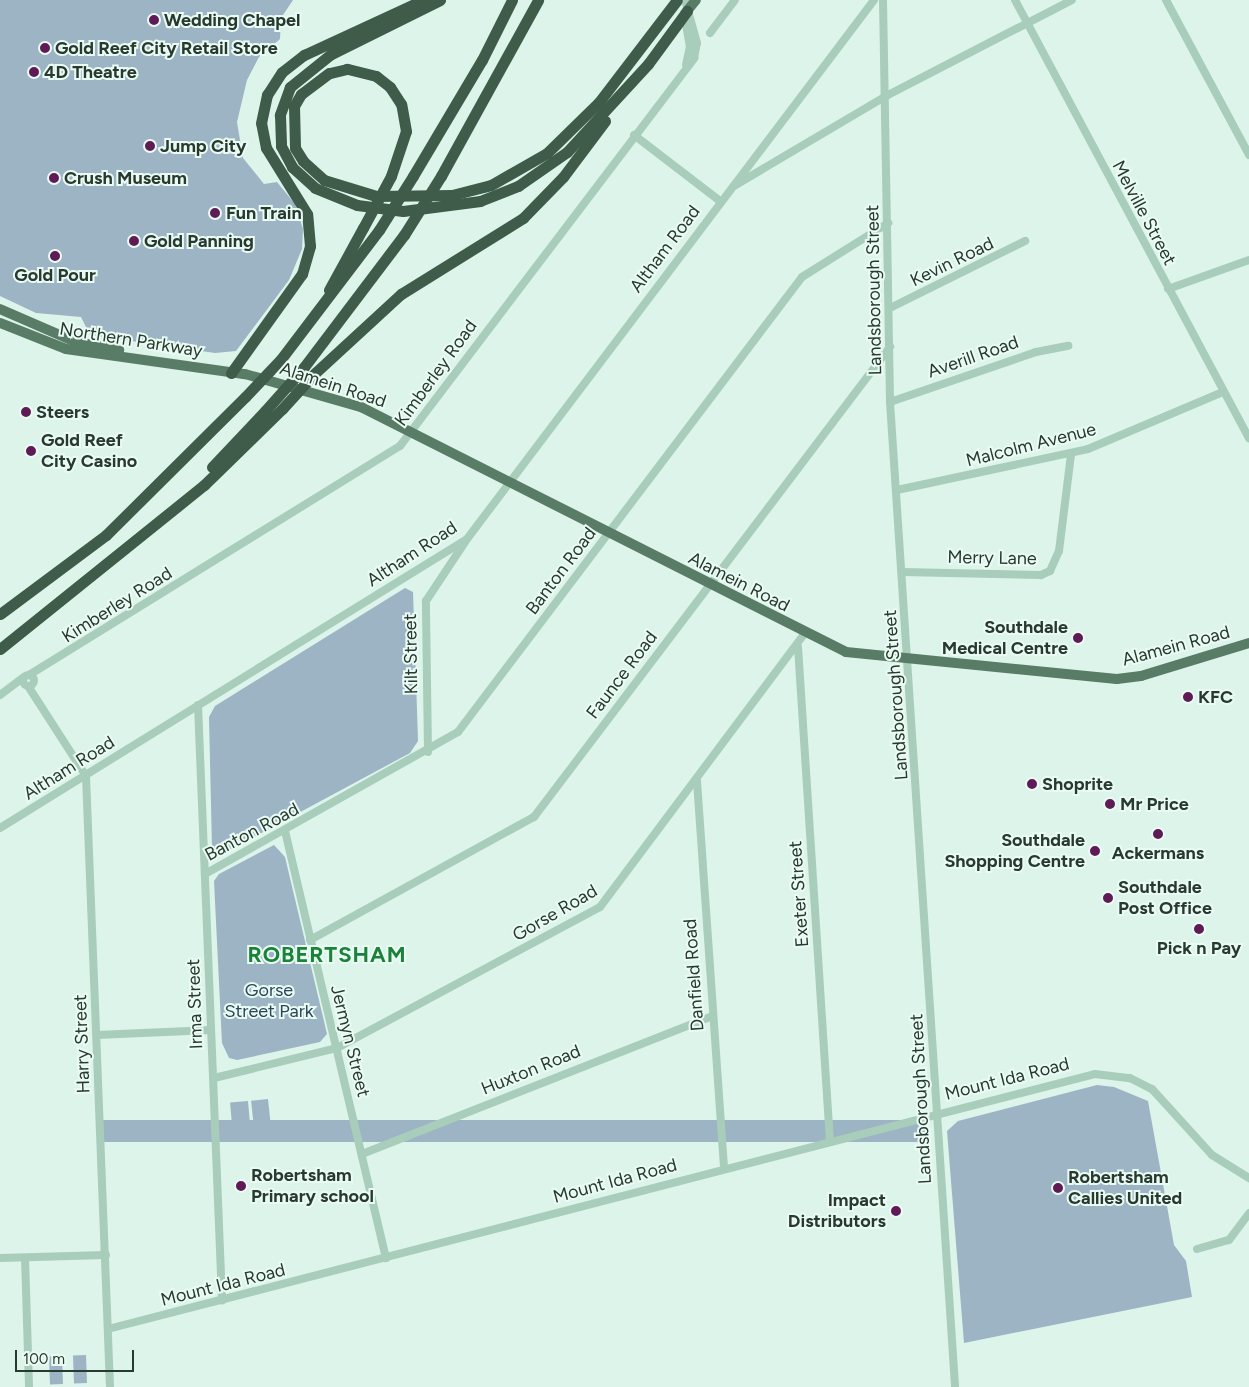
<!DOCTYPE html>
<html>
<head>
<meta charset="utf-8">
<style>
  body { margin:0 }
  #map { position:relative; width:1249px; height:1387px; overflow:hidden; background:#ddf4ea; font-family:Figtree,sans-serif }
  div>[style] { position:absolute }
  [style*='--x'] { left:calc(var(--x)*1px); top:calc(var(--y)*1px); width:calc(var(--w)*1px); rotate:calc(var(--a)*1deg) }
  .green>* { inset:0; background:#9cb4c4; transform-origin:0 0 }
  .minor>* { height:8px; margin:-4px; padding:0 4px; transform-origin:4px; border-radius:4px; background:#a8cdbb }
  .minor>.ring { margin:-4px; padding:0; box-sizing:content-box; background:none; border:8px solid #a8cdbb; border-radius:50% }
  .major>* { height:10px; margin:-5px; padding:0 5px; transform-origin:5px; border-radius:5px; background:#597c67 }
  .highway>* { height:11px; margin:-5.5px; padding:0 5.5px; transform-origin:5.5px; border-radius:5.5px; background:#3f5b49 }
  .highway-bridge>* { height:11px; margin:-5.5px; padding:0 5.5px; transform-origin:5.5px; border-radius:5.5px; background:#3f5b49 }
  .dots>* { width:14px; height:14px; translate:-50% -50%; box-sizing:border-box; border:2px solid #eafbf4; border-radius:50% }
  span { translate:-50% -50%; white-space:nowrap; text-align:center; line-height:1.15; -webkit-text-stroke:4px #eafbf4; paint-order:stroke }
  .poi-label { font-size:18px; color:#28392f; font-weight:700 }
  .left { translate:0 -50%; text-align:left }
  .right { translate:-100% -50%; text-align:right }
  .street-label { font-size:18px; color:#28392f }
  .park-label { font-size:18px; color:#2a4659 }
  .district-label { font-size:22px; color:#1b823a; font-weight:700; letter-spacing:1px }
  .scale { position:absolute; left:15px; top:1350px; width:119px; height:22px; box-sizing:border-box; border:2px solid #28392f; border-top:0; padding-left:6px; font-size:15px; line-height:18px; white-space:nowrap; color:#28392f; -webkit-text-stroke:4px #eafbf4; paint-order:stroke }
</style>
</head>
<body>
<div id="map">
  <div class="green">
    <div style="clip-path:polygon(0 0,293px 0,281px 18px,280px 39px,259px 57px,247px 80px,237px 122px,243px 158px,264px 184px,277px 182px,295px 204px,303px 229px,302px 249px,289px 280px,236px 351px,215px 353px,96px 336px,90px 335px,81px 317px,36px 313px,0 296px)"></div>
    <div style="clip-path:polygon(405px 588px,413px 592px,415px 650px,418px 741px,410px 753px,226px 852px,212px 848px,209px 717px,215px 706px)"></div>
    <div style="clip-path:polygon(274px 845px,285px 857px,327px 1034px,320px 1042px,237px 1060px,229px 1058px,222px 1043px,214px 881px,219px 874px)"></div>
    <div style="clip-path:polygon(1097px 1085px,1114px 1087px,1148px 1101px,1174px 1245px,1186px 1261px,1192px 1297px,964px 1343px,947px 1131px,958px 1121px)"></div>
    <div style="left:268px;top:1099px;width:36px;height:17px;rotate:84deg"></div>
    <div style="left:248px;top:1101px;width:36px;height:18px;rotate:85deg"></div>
    <div style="left:927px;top:1120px;width:22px;height:830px;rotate:90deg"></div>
    <div style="left:86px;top:1355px;width:28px;height:13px;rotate:88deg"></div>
    <div style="left:62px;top:1356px;width:28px;height:13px;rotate:88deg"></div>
  </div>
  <div class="minor">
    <div style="--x:883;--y:0;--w:402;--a:89"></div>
    <div style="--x:890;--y:402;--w:987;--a:86.22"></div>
    <div style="--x:1015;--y:0;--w:497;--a:61.9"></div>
    <div style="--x:1166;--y:0;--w:176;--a:61.8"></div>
    <div style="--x:684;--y:13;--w:34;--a:80"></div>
    <div style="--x:690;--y:46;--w:19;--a:102"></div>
    <div style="--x:710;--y:33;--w:41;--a:-52.9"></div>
    <div style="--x:634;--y:135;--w:108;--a:37.5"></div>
    <div style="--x:734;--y:186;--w:177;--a:-30.6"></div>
    <div style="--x:886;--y:96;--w:209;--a:-27.3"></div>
    <div style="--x:1168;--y:289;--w:86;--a:-19.7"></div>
    <div style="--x:890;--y:308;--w:151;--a:-26.4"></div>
    <div style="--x:890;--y:402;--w:154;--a:-18.9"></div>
    <div style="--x:1036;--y:352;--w:33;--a:-11"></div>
    <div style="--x:897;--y:490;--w:195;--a:-12.1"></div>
    <div style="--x:1088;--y:449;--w:147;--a:-22.9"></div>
    <div style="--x:902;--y:572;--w:139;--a:1.2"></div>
    <div style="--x:1041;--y:575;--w:10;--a:-24"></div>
    <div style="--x:1050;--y:571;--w:22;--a:-66"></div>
    <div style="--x:1059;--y:551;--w:98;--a:-82.9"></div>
    <div style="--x:798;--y:647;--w:494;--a:86.3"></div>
    <div class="ring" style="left:22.5px;top:674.5px;width:3px;height:3px"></div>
    <div style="--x:29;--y:675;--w:436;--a:-31.7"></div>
    <div style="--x:400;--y:446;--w:487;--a:-52.8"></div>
    <div style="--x:694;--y:58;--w:15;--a:-79"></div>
    <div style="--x:697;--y:43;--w:45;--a:-105.6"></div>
    <div style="--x:28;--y:686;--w:107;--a:57.2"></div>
    <div style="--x:86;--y:776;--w:611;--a:87.75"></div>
    <div style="--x:0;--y:695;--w:30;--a:-37"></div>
    <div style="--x:198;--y:705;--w:596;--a:87.69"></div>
    <div style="--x:428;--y:752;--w:151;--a:-90.8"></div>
    <div style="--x:426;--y:601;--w:71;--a:-56.5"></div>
    <div style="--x:697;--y:781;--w:387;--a:86"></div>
    <div style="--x:0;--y:828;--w:549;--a:-31.75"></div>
    <div style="--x:467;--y:539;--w:675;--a:-52.94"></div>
    <div style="--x:285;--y:831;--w:439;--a:76.7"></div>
    <div style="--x:205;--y:874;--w:290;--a:-29.3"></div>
    <div style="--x:458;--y:732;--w:570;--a:-52.91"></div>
    <div style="--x:802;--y:277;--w:102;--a:-32.1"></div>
    <div style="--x:310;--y:940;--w:256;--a:-28.8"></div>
    <div style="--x:534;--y:817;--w:590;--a:-52.86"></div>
    <div style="--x:97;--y:1035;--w:114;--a:-2.5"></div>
    <div style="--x:214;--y:1078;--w:127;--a:-13.7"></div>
    <div style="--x:337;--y:1048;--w:298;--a:-28.2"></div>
    <div style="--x:600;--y:907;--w:341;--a:-53.2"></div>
    <div style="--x:362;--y:1154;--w:376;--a:-21.5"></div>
    <div style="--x:1197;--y:1249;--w:33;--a:-16"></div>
    <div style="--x:1229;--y:1240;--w:34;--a:-53"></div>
    <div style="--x:0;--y:1258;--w:106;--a:-1.6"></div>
    <div style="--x:25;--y:1258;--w:129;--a:88.2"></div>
    <div style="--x:108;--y:1329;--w:1019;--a:-14.49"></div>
    <div style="--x:1095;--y:1074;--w:35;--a:7"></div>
    <div style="--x:1130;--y:1078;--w:25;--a:27"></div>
    <div style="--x:1152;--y:1089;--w:89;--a:47.7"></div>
    <div style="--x:1212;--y:1155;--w:44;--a:31.9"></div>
  </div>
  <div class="major">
    <div style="--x:687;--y:11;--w:14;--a:-51"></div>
    <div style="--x:0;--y:309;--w:83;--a:23.5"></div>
    <div style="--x:76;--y:342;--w:44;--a:10.5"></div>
    <div style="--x:0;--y:323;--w:71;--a:21.5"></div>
    <div style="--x:66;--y:349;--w:181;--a:8"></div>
    <div style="--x:245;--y:374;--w:121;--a:15.9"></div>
    <div style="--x:361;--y:407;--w:543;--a:26.8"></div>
    <div style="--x:846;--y:652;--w:272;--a:5.7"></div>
    <div style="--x:1117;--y:679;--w:24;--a:-7"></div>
    <div style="--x:1141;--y:676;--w:113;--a:-17"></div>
  </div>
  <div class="highway">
    <div style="--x:440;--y:0;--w:122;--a:153.6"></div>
    <div style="--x:331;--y:54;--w:53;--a:141.2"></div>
    <div style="--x:290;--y:87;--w:30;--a:110"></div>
    <div style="--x:280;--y:115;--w:31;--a:88"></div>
    <div style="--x:281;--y:146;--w:24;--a:62"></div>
    <div style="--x:292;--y:167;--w:31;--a:42"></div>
    <div style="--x:315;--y:188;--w:45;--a:22"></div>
    <div style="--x:357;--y:205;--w:46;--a:7.4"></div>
    <div style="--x:403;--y:211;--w:78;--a:-7.4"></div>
    <div style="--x:480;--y:201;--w:41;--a:-21.5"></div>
    <div style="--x:518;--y:186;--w:60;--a:-34.8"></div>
    <div style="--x:567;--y:152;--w:120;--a:-47.4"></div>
    <div style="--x:648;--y:64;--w:66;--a:-53.7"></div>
    <div style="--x:391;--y:176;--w:47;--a:-71.6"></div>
    <div style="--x:406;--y:131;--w:27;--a:-100"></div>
    <div style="--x:401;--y:104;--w:20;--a:-123"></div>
    <div style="--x:390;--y:87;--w:18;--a:-142"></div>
    <div style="--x:376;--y:76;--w:30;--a:-166"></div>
    <div style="--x:347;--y:69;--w:18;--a:167"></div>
    <div style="--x:329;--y:73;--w:35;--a:143"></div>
    <div style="--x:301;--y:94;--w:14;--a:120"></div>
    <div style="--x:294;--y:106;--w:42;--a:88.6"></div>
    <div style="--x:295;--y:148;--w:15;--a:58"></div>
    <div style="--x:303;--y:161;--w:28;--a:42"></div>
    <div style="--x:324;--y:180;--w:54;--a:17.1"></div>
    <div style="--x:376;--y:196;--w:76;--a:-0.8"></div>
    <div style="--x:452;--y:195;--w:40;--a:-14.4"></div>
    <div style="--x:491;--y:185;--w:64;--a:-29.7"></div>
    <div style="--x:547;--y:153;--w:73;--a:-44.4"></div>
    <div style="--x:599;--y:102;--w:128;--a:-52.6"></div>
    <div style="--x:413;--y:176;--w:135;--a:-59.3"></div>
    <div style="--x:482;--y:60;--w:67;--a:-63.4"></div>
    <div style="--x:441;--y:176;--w:201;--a:-61.1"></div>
    <div style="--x:329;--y:290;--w:71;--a:-61.3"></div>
    <div style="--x:281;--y:359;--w:162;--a:-52.8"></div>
    <div style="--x:304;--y:367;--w:166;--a:-52.9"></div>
    <div style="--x:231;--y:373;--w:122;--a:-54.4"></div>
    <div style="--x:302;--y:274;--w:29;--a:-74"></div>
    <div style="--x:310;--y:246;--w:32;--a:-95"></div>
    <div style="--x:307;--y:214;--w:78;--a:-121.8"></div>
    <div style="--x:266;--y:148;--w:25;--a:-101"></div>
    <div style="--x:261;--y:123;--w:29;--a:-78"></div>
    <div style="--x:267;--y:95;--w:27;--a:-57"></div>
    <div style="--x:282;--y:72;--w:28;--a:-38"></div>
    <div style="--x:304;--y:55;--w:131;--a:-24.8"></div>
    <div style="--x:315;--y:373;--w:117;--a:-42.6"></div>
    <div style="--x:401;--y:294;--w:144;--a:-31.9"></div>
    <div style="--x:523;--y:218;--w:57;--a:-45.7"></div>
    <div style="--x:563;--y:177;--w:70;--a:-53.1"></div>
    <div style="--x:212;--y:467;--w:77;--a:-46.6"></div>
    <div style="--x:0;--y:614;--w:132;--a:-36.7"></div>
    <div style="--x:106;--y:535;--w:196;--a:-44.8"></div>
    <div style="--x:0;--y:649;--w:262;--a:-38.8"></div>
    <div style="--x:204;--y:485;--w:109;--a:-44.3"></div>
  </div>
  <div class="highway-bridge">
    <div style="--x:363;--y:228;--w:59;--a:-61.7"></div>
    <div style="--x:379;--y:230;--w:64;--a:-57.8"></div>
    <div style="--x:404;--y:235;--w:70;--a:-57.9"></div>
    <div style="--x:245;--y:397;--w:52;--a:-46.5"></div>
    <div style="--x:282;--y:409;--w:49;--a:-47.5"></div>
    <div style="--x:265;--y:411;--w:59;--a:-48.4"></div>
  </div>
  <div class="dots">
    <div style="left:154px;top:20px;background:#5e1b56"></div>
    <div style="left:45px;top:48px;background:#5e1b56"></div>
    <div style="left:34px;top:72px;background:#5e1b56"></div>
    <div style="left:150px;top:146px;background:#5e1b56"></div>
    <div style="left:54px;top:178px;background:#5e1b56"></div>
    <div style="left:215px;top:213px;background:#5e1b56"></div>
    <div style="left:134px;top:241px;background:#5e1b56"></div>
    <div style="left:55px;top:256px;background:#5e1b56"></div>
    <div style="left:26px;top:412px;background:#5e1b56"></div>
    <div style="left:31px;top:451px;background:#5e1b56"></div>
    <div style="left:1078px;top:638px;background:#5e1b56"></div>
    <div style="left:1188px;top:697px;background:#5e1b56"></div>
    <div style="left:1032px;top:784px;background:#5e1b56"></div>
    <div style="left:1110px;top:804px;background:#5e1b56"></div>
    <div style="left:1158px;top:834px;background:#5e1b56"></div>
    <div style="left:1095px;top:851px;background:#5e1b56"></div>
    <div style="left:1108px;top:898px;background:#5e1b56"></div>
    <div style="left:1199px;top:929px;background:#5e1b56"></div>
    <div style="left:241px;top:1186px;background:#5e1b56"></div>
    <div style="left:1058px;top:1188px;background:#5e1b56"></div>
    <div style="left:896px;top:1211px;background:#5e1b56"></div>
  </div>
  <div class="poi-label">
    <span class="left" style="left:164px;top:20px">Wedding Chapel</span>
    <span class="left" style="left:55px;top:48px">Gold Reef City Retail Store</span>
    <span class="left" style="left:44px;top:72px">4D Theatre</span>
    <span class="left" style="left:160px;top:146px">Jump City</span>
    <span class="left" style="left:64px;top:178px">Crush Museum</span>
    <span class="left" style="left:226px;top:213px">Fun Train</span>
    <span class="left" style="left:144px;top:241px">Gold Panning</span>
    <span style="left:55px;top:275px">Gold Pour</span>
    <span class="left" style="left:36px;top:412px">Steers</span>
    <span class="left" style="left:41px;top:451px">Gold Reef<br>City Casino</span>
    <span class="right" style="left:1068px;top:638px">Southdale<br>Medical Centre</span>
    <span class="left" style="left:1198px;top:697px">KFC</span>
    <span class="left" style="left:1042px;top:784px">Shoprite</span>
    <span class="left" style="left:1120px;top:804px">Mr Price</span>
    <span class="right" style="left:1085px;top:851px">Southdale<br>Shopping Centre</span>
    <span style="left:1158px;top:853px">Ackermans</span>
    <span class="left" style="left:1118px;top:898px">Southdale<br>Post Office</span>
    <span style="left:1199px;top:948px">Pick n Pay</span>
    <span class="left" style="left:251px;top:1186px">Robertsham<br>Primary school</span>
    <span class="left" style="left:1068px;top:1188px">Robertsham<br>Callies United</span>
    <span class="right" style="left:886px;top:1211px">Impact<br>Distributors</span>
  </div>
  <div class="street-label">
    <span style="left:1144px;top:213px;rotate:62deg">Melville Street</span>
    <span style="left:665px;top:249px;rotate:-53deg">Altham Road</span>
    <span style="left:952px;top:262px;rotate:-26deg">Kevin Road</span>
    <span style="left:874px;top:290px;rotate:-91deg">Landsborough Street</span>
    <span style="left:131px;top:340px;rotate:9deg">Northern Parkway</span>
    <span style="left:973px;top:357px;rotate:-19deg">Averill Road</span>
    <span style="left:436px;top:373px;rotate:-54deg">Kimberley Road</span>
    <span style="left:333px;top:385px;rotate:18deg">Alamein Road</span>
    <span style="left:1031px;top:445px;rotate:-14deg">Malcolm Avenue</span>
    <span style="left:412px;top:554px;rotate:-33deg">Altham Road</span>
    <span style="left:992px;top:558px;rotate:1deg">Merry Lane</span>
    <span style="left:561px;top:571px;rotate:-53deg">Banton Road</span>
    <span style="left:739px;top:582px;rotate:27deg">Alamein Road</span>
    <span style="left:117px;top:605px;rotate:-32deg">Kimberley Road</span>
    <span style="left:1176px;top:646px;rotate:-15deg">Alamein Road</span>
    <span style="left:411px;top:654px;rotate:-91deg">Kilt Street</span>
    <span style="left:622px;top:675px;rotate:-53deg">Faunce Road</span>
    <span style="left:896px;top:695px;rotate:-94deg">Landsborough Street</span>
    <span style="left:69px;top:768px;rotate:-32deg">Altham Road</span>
    <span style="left:252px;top:832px;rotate:-28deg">Banton Road</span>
    <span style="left:799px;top:894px;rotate:-94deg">Exeter Street</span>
    <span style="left:555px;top:913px;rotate:-30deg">Gorse Road</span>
    <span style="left:694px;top:975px;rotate:-94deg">Danfield Road</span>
    <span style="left:195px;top:1004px;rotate:-92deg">Irma Street</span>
    <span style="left:350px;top:1041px;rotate:76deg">Jermyn Street</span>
    <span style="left:82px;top:1044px;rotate:-92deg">Harry Street</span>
    <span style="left:531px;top:1070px;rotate:-22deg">Huxton Road</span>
    <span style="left:1007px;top:1079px;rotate:-14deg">Mount Ida Road</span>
    <span style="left:921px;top:1099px;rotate:-93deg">Landsborough Street</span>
    <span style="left:615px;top:1181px;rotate:-15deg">Mount Ida Road</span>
    <span style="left:223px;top:1285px;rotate:-14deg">Mount Ida Road</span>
  </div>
  <div class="park-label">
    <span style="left:269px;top:1001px">Gorse<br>Street Park</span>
  </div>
  <div class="district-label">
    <span style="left:327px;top:955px">ROBERTSHAM</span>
  </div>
  <div class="scale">100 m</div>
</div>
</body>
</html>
